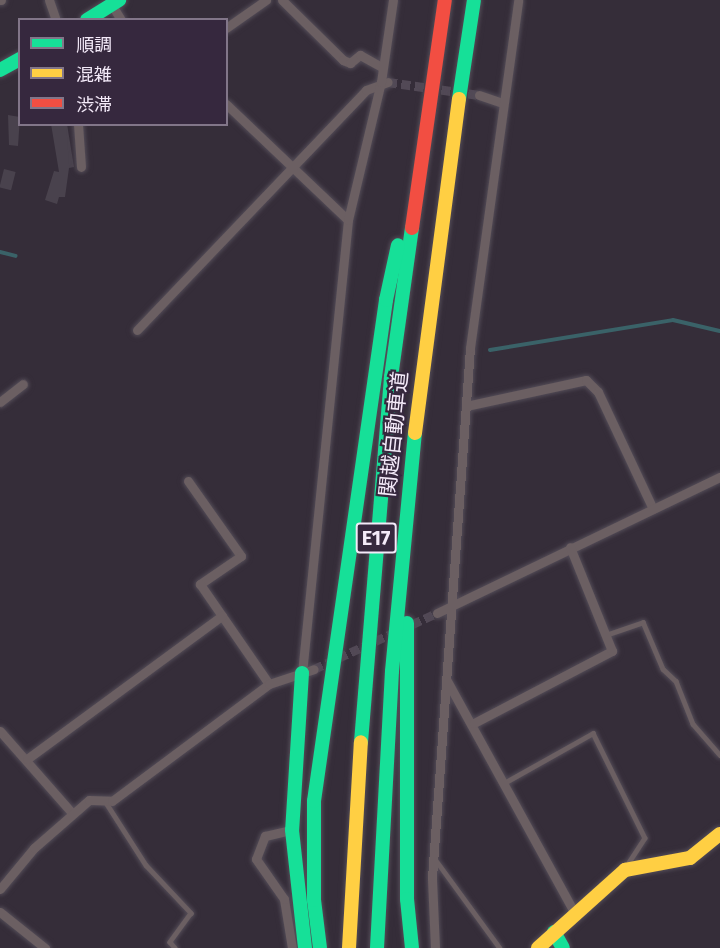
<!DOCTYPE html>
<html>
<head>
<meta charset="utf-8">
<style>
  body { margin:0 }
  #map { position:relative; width:720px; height:948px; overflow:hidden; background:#352d39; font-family:"Fira Sans","Noto Sans JP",sans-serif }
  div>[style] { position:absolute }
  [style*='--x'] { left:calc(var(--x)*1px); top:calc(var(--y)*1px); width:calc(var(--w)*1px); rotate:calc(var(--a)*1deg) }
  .stream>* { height:4px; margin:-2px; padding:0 2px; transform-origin:2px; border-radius:2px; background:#3a6268 }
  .building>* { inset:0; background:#49424d; transform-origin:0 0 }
  .street-tunnel>* { height:9px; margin-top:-4.5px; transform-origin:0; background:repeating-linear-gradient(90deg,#524956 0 9px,transparent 0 13.5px) }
  .roads { filter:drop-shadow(0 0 2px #534c57) drop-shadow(0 0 2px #534c57) }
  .lane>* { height:4.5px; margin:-2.25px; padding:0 2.25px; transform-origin:2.25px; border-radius:2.25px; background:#6b5f62 }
  .street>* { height:9px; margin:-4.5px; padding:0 4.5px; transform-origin:4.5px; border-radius:4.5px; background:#6b5f62 }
  .fast>* { height:14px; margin:-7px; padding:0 7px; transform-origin:7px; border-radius:7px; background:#16e098 }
  .slow>* { height:14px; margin:-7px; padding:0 7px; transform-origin:7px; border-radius:7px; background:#ffcf43 }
  .jam>* { height:14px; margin:-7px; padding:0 7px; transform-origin:7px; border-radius:7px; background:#f24e42 }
  span { translate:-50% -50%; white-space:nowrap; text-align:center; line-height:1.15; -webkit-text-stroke:4.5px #36283e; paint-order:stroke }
  .shield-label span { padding:2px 4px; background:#36283e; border:2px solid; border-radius:4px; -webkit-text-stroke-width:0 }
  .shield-label { font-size:20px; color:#f4eaf9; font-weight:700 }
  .street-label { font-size:21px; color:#f4eaf9 }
  .legend { position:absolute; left:18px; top:18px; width:210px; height:108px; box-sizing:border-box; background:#36283e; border:2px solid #827689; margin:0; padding:8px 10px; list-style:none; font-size:18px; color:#f4eaf9 }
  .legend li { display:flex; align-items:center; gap:12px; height:30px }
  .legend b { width:30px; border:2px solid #827689 }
</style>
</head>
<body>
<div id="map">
  <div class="stream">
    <div style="--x:0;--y:252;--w:16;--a:14"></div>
    <div style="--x:490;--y:350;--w:185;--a:-9.3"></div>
    <div style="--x:673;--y:320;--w:48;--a:13.2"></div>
  </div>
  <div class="building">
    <div style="clip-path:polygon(8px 115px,20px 117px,18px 146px,9px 145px)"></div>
    <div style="clip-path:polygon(51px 124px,67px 124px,74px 167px,69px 168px,65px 197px,59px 197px,57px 204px,45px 200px,54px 171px,59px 172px)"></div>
    <div style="left:4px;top:169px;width:12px;height:19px;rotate:14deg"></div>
  </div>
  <div class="street-tunnel">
    <div style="--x:388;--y:82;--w:92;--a:8.1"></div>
    <div style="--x:314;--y:669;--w:135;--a:-24.5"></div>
  </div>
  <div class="roads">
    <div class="lane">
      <div style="--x:606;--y:635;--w:39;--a:-19"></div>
      <div style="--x:643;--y:622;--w:51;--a:66.9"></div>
      <div style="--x:663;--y:669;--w:18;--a:43"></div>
      <div style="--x:676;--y:681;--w:46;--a:68.4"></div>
      <div style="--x:693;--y:724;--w:41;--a:48.9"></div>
      <div style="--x:504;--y:783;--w:102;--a:-29.3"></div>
      <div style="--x:593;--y:733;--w:117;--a:63.7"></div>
      <div style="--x:645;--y:838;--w:35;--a:123"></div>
      <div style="--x:105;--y:801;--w:76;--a:57.4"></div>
      <div style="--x:146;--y:865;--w:66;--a:46.8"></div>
      <div style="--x:191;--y:913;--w:36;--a:126"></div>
      <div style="--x:170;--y:942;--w:8;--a:50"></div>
      <div style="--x:435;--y:859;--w:110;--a:53.9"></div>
    </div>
    <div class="street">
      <div style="--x:0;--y:0;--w:1;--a:0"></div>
      <div style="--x:49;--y:0;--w:21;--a:71"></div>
      <div style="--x:282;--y:0;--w:86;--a:44.5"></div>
      <div style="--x:343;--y:60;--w:8;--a:23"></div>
      <div style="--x:350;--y:63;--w:13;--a:-39"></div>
      <div style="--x:360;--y:55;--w:26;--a:29"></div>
      <div style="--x:112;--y:5;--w:17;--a:59"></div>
      <div style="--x:226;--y:28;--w:49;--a:-35"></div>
      <div style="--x:479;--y:95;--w:24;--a:19"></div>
      <div style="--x:226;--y:104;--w:168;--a:43.6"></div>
      <div style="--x:78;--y:124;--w:43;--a:86"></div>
      <div style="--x:137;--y:330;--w:332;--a:-46.3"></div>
      <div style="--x:366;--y:90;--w:23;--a:-20"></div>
      <div style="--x:0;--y:402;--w:29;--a:-38"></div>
      <div style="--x:466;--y:406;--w:123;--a:-12.2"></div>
      <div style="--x:586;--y:380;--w:17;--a:45"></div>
      <div style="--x:598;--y:392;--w:129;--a:64.8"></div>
      <div style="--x:188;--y:481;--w:92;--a:54.8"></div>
      <div style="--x:241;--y:556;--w:50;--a:145.7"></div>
      <div style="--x:200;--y:584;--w:121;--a:55.4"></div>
      <div style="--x:437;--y:613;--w:314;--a:-25.7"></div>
      <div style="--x:302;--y:673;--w:455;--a:-84.2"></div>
      <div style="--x:348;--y:220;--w:142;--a:-76.6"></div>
      <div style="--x:381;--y:82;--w:83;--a:-81.7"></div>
      <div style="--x:446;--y:679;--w:266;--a:61.2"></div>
      <div style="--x:474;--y:723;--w:156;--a:-27.6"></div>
      <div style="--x:612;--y:651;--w:112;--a:-112"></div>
      <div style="--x:0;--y:731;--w:109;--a:48.7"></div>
      <div style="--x:27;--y:759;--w:242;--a:-36.3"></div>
      <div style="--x:0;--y:889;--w:53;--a:-50.3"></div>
      <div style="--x:34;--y:848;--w:73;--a:-41.1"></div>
      <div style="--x:89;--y:800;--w:23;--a:2"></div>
      <div style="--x:112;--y:801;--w:196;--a:-36.7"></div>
      <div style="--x:269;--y:684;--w:47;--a:-18.4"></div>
      <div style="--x:0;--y:912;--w:58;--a:38.7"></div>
      <div style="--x:292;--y:948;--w:50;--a:-99.3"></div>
      <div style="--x:284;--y:899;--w:49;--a:-125"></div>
      <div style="--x:256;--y:859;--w:25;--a:-69"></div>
      <div style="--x:265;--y:836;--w:28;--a:-13"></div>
      <div style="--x:435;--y:948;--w:70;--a:-92.5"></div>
      <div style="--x:432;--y:878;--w:531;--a:-85.9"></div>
      <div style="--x:470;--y:348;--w:351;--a:-82.1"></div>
    </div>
    <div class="fast">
      <div style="--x:87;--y:20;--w:38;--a:-32"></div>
      <div style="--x:0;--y:70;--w:23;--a:-29"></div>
      <div style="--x:459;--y:99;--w:100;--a:-81.4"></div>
      <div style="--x:407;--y:623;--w:276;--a:90"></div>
      <div style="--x:407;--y:899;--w:49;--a:84.2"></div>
      <div style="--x:302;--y:673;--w:157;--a:93.6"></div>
      <div style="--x:292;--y:830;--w:119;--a:83.7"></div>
      <div style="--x:361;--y:742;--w:366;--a:-85.3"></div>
      <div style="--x:391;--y:377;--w:150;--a:-82"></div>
      <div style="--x:554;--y:932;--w:18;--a:61"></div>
      <div style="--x:320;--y:948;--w:48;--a:-97.1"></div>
      <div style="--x:314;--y:900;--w:99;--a:-90"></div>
      <div style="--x:314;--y:801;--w:506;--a:-81.82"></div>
      <div style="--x:386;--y:300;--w:56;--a:-77.7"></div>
      <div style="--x:377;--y:948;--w:277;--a:-86.9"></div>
      <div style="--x:392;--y:671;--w:239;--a:-84.5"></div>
    </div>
    <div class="slow">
      <div style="--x:415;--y:433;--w:337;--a:-82.5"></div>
      <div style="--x:349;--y:948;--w:206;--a:-86.7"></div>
      <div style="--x:538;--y:948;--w:117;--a:-41.9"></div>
      <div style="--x:625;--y:870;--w:66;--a:-10.5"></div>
      <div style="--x:690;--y:858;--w:38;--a:-39"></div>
    </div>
    <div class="jam">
      <div style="--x:412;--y:228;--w:230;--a:-81.8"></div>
    </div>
  </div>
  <div class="shield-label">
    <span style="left:376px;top:538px">E17</span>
  </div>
  <div class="street-label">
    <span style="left:394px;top:434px;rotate:-84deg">関越自動車道</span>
  </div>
  <ul class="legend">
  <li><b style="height:8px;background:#16e098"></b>順調</li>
  <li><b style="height:8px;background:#ffcf43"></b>混雑</li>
  <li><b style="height:8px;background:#f24e42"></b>渋滞</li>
  </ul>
</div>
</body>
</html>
